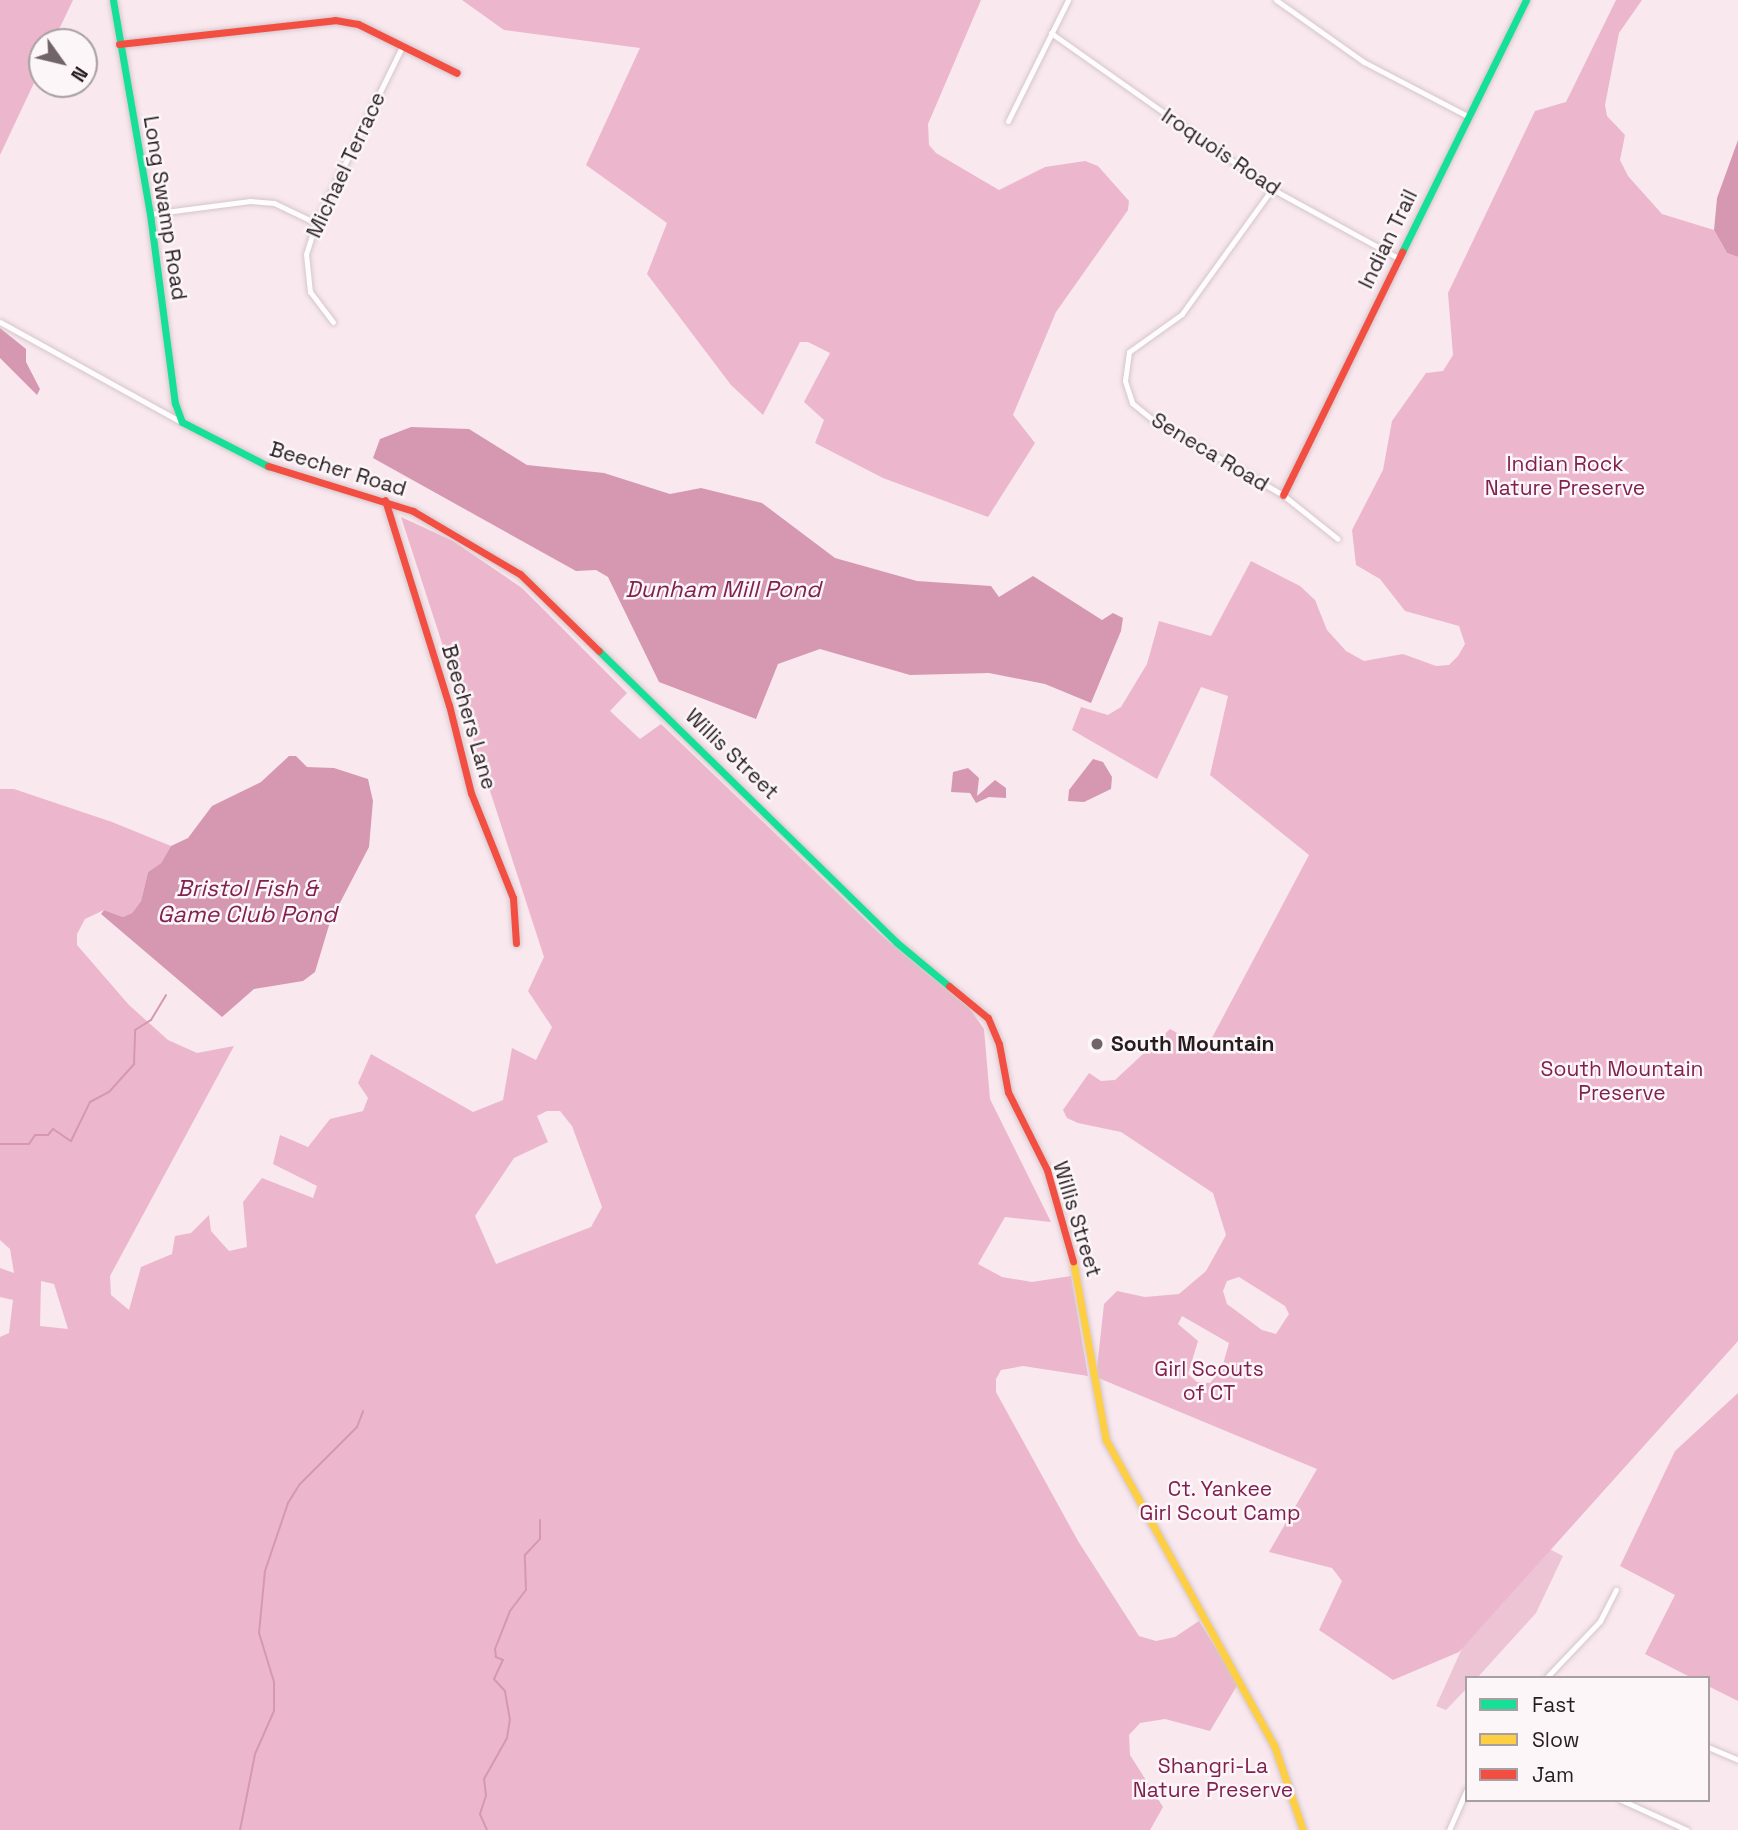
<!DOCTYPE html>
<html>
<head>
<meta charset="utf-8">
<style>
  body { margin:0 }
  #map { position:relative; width:1738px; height:1830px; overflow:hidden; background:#f9e8ee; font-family:"Space Grotesk",sans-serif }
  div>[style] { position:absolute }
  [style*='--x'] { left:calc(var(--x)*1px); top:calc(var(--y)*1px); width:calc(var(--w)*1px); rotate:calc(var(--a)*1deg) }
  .green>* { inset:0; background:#ecc4d3 }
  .forest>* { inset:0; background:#ecb7cc }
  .water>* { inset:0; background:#d698b1 }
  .stream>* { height:2px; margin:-1px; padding:0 1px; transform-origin:1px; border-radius:1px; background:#d698b1 }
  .roads { filter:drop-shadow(0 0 2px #d4c6cb) drop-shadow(0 0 2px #d4c6cb) }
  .street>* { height:5px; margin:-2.5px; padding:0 2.5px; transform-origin:2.5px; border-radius:2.5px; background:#fefcfc }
  .fast>* { height:7px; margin:-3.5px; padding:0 3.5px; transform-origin:3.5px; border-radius:3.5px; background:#16e098 }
  .slow>* { height:7px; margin:-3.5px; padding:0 3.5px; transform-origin:3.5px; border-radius:3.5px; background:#ffcf43 }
  .jam>* { height:7px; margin:-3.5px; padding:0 3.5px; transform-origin:3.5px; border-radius:3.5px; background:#f24e42 }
  .dots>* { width:19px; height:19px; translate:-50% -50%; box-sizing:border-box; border:4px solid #fcf6f8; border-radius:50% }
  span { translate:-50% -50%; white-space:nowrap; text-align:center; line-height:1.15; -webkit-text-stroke:5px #fcf6f8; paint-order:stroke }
  .street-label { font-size:21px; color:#271d21 }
  .park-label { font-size:21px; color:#802050 }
  .poi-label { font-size:21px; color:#271d21; font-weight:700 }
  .left { translate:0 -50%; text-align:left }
  .water-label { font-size:23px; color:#812151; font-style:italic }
  .legend { position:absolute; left:1465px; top:1676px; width:245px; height:126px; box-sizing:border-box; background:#fcf6f8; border:2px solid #a79fa2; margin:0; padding:9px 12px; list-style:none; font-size:21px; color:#271d21 }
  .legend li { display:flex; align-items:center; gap:14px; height:35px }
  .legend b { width:35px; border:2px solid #a79fa2 }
  .north { position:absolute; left:28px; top:28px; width:70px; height:70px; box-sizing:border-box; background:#fcf6f8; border:2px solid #a79fa2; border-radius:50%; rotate:124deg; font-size:19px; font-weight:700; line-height:28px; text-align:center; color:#271d21 }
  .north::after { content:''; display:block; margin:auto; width:24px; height:32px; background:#706469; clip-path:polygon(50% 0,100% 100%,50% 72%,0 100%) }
</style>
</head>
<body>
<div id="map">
  <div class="green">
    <div style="clip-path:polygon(1515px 1531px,1563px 1556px,1536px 1613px,1477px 1678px,1467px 1678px,1467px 1688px,1446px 1710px,1436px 1706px)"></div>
  </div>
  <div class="forest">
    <div style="clip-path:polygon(0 0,73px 0,53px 42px,42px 42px,42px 66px,0 155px)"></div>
    <div style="clip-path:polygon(462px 0,981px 0,928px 124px,929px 145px,936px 153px,999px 190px,1045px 167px,1085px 161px,1098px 166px,1129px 201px,1128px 210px,1056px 312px,1013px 415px,1035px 443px,988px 517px,883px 478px,815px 443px,824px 420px,804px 402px,830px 353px,808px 342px,800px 342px,763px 415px,731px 385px,647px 274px,667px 223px,586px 165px,640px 48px,504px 30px)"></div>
    <div style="clip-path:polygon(evenodd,1616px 0,1642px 0,1619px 33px,1605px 105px,1607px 116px,1625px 135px,1620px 160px,1628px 176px,1662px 214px,1714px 230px,1727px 253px,1738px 257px,1738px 1341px,1459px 1652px,1393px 1680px,1319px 1630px,1342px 1581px,1332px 1568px,1269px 1552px,1317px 1469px,1096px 1377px,1104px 1304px,1117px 1291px,1145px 1297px,1179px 1294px,1206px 1271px,1226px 1235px,1213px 1193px,1121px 1132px,1078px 1123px,1067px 1118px,1063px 1110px,1089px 1073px,1101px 1081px,1115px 1080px,1170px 1029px,1206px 1049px,1309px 855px,1210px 775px,1228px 696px,1201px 687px,1157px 779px,1072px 730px,1081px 707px,1108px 715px,1121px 707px,1147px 664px,1159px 621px,1211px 636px,1251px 561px,1300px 586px,1315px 600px,1327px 630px,1346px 651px,1364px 661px,1403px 654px,1436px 666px,1449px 665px,1458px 656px,1465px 644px,1459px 626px,1405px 611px,1380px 579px,1356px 565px,1352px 530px,1383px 470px,1392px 421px,1426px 373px,1443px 371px,1453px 355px,1448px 293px,1535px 111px,1566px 102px,1616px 0,1239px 1277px,1285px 1306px,1289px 1314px,1276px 1334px,1262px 1330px,1227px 1304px,1223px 1291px,1227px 1281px,1239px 1277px,1616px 0,1182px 1316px,1229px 1343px,1222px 1368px,1210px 1383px,1197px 1382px,1188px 1374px,1198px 1341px,1178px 1324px,1182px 1316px)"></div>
    <div style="clip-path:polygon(evenodd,401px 517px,453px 541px,522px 588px,627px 693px,610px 711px,640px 739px,661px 724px,880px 934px,970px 1009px,984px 1029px,990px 1099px,1051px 1222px,1005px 1217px,978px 1264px,1002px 1277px,1032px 1282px,1071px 1276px,1088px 1376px,1023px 1366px,1001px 1370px,996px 1379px,996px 1392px,1078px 1541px,1139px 1636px,1156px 1641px,1175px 1637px,1199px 1621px,1238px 1684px,1210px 1731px,1165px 1719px,1140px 1723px,1129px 1735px,1130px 1755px,1163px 1807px,1150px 1830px,0 1830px,0 1337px,9px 1333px,13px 1300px,0 1297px,0 1268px,14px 1273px,10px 1249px,0 1240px,0 789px,14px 789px,112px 822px,171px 846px,161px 863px,148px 872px,141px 901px,132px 913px,123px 917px,104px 910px,85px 919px,77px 934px,77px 945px,129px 1005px,168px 1040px,197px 1053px,234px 1046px,110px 1276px,111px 1295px,129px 1310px,141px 1267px,172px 1254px,175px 1236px,191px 1233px,209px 1215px,211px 1231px,229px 1251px,247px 1247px,243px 1202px,262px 1178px,313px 1198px,317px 1186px,273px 1164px,280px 1135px,308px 1147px,330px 1119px,363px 1111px,368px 1098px,358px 1083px,371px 1054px,473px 1112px,503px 1100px,512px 1048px,536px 1060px,552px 1027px,528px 991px,544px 957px,401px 517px,547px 1111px,560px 1111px,572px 1126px,602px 1207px,591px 1227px,496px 1264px,475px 1216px,514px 1158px,548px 1142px,537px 1116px,547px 1111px,401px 517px,41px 1281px,54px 1284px,68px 1329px,40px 1326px,41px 1281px)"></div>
    <div style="clip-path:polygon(1738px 1393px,1738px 1701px,1708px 1686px,1708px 1678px,1692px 1678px,1645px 1654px,1675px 1595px,1620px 1566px,1675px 1451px)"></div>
  </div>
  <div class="water">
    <div style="clip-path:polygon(1738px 140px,1738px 257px,1727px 253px,1714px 230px,1717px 198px)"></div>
    <div style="clip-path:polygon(0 328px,26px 349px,26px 362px,40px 389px,37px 395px,0 358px)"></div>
    <div style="clip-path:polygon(411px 427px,469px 429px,527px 465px,604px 473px,670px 494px,701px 488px,762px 503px,835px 558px,917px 581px,991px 586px,999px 597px,1033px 576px,1102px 620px,1113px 613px,1123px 618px,1121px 631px,1091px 703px,1045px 684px,989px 673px,910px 675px,820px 649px,778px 664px,756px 719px,659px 682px,608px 577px,596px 570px,576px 571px,373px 458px,380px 439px)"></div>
    <div style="clip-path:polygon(289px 756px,296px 756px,307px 767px,334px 768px,368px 779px,373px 801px,369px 847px,330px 922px,315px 972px,303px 981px,254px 989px,222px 1017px,101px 914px,104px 910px,123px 917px,132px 913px,141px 901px,148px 872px,161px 863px,171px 846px,188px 838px,212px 806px,261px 782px)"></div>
    <div style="clip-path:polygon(1093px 759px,1103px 762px,1112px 777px,1111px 789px,1084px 802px,1068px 801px,1069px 790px)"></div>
    <div style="clip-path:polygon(968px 768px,979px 778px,977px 796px,995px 780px,1006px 788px,1006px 798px,989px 797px,976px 803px,970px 793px,951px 792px,953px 772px)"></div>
  </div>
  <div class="stream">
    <div style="--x:0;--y:1144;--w:29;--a:0"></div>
    <div style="--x:29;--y:1144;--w:11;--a:-56"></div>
    <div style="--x:35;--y:1135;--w:13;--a:0"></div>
    <div style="--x:48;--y:1135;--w:8;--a:-50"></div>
    <div style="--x:53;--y:1129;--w:22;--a:34"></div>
    <div style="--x:71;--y:1141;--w:43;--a:-64"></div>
    <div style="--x:90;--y:1102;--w:21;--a:-28"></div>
    <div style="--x:109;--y:1092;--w:38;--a:-48"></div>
    <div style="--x:134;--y:1064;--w:34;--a:-88"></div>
    <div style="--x:135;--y:1030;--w:19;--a:-32"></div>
    <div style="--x:151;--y:1020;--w:29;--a:-59"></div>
    <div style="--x:240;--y:1830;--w:77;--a:-78.8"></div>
    <div style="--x:255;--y:1754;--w:47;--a:-66.2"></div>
    <div style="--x:274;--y:1711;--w:29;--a:-90"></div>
    <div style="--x:274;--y:1682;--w:51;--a:-107"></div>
    <div style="--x:259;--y:1633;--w:62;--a:-84.5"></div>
    <div style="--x:265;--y:1571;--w:72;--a:-71.3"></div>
    <div style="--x:288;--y:1503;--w:22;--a:-58"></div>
    <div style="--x:300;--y:1484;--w:81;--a:-45"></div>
    <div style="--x:357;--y:1427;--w:17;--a:-69"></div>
    <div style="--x:487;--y:1830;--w:17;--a:-114"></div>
    <div style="--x:480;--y:1814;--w:20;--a:-72"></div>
    <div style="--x:486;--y:1795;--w:16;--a:-97"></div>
    <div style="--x:484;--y:1779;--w:47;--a:-60.7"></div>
    <div style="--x:507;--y:1738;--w:18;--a:-81"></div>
    <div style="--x:510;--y:1720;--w:29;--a:-100"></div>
    <div style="--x:505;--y:1691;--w:16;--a:-133"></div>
    <div style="--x:494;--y:1679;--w:21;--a:-65"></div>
    <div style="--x:503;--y:1660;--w:8;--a:-157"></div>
    <div style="--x:496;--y:1657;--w:8;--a:-97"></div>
    <div style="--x:495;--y:1649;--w:41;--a:-68.5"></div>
    <div style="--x:510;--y:1611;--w:26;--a:-53"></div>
    <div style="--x:526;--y:1590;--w:35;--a:-92"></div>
    <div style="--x:525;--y:1555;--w:22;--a:-47"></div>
    <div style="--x:540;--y:1539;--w:19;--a:-90"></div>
  </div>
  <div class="roads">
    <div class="street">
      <div style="--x:1276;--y:0;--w:108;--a:35.2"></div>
      <div style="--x:1364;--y:62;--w:119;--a:27.6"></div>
      <div style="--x:1051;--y:33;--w:271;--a:35.2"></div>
      <div style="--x:1272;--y:189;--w:144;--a:28.7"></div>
      <div style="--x:1008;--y:121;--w:135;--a:-63.6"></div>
      <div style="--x:1272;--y:189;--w:154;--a:125.8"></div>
      <div style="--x:1182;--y:314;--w:65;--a:144.4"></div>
      <div style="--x:1129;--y:352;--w:29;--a:98"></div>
      <div style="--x:1125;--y:381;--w:23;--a:72"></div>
      <div style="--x:1132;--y:403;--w:26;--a:39"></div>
      <div style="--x:1152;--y:419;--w:151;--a:30.1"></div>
      <div style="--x:1283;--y:495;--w:70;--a:38.7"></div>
      <div style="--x:150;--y:214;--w:101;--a:-7.4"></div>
      <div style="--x:250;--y:201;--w:24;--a:5"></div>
      <div style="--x:274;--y:203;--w:47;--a:25.5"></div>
      <div style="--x:0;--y:322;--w:207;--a:28.9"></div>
      <div style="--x:333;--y:322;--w:38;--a:-127"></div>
      <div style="--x:310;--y:292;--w:38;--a:-96"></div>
      <div style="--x:306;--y:254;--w:33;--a:-72"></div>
      <div style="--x:316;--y:223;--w:198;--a:-64"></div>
      <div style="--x:1546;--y:1678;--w:79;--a:-46.5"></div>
      <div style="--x:1600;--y:1621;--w:35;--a:-63"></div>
      <div style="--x:1708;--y:1747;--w:33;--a:23"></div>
      <div style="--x:1621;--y:1800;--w:72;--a:24.4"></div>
      <div style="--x:1449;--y:1830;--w:45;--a:-66.3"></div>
    </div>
    <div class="fast">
      <div style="--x:113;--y:0;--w:217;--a:80.2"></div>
      <div style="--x:150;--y:214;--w:191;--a:82.5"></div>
      <div style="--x:175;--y:403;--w:20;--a:70"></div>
      <div style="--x:182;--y:422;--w:97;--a:27.1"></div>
      <div style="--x:1402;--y:252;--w:281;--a:-63.8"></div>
      <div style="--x:599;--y:651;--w:416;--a:44.4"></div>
      <div style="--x:896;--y:942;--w:69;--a:39.7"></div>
    </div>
    <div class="slow">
      <div style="--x:1073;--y:1261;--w:182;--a:79.6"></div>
      <div style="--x:1106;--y:1440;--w:348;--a:61.2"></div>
      <div style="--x:1274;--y:1745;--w:90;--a:71.2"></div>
    </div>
    <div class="jam">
      <div style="--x:119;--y:44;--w:217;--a:-6.3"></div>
      <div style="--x:335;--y:20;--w:23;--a:10"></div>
      <div style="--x:358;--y:24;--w:110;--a:26.3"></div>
      <div style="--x:268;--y:466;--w:152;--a:17.2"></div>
      <div style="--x:413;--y:511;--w:124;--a:30.5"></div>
      <div style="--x:520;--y:574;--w:110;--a:44.3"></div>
      <div style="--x:1283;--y:495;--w:271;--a:-63.9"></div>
      <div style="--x:385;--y:500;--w:215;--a:72.7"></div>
      <div style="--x:449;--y:705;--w:91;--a:76"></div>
      <div style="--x:471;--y:793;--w:113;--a:68.2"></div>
      <div style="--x:513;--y:898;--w:45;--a:86.2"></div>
      <div style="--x:949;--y:986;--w:50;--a:39.4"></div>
      <div style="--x:988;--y:1018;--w:28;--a:67"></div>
      <div style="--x:999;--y:1044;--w:49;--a:79.4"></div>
      <div style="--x:1008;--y:1092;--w:87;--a:63.4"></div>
      <div style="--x:1047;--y:1170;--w:95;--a:74.1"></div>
    </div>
  </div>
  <div class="dots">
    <div style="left:1097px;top:1044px;background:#706469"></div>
  </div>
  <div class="street-label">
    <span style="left:1221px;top:152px;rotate:34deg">Iroquois Road</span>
    <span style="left:346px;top:165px;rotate:-65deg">Michael Terrace</span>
    <span style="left:165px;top:208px;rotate:81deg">Long Swamp Road</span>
    <span style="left:1388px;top:239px;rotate:-64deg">Indian Trail</span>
    <span style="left:1210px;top:452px;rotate:31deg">Seneca Road</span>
    <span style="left:338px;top:469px;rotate:17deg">Beecher Road</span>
    <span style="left:469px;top:717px;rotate:74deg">Beechers Lane</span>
    <span style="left:732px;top:754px;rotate:44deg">Willis Street</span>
    <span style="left:1077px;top:1219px;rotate:73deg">Willis Street</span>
  </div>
  <div class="park-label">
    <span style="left:1565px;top:476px">Indian Rock<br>Nature Preserve</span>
    <span style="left:1622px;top:1081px">South Mountain<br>Preserve</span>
    <span style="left:1209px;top:1381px">Girl Scouts<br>of CT</span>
    <span style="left:1220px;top:1501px">Ct. Yankee<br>Girl Scout Camp</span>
    <span style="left:1213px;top:1778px">Shangri-La<br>Nature Preserve</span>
  </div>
  <div class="poi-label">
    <span class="left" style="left:1111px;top:1044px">South Mountain</span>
  </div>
  <div class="water-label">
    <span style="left:723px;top:589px">Dunham Mill Pond</span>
    <span style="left:247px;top:901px">Bristol Fish &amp;<br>Game Club Pond</span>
  </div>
  <ul class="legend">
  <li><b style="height:9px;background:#16e098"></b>Fast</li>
  <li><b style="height:9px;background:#ffcf43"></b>Slow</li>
  <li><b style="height:9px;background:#f24e42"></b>Jam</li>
  </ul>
  <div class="north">N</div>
</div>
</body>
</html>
